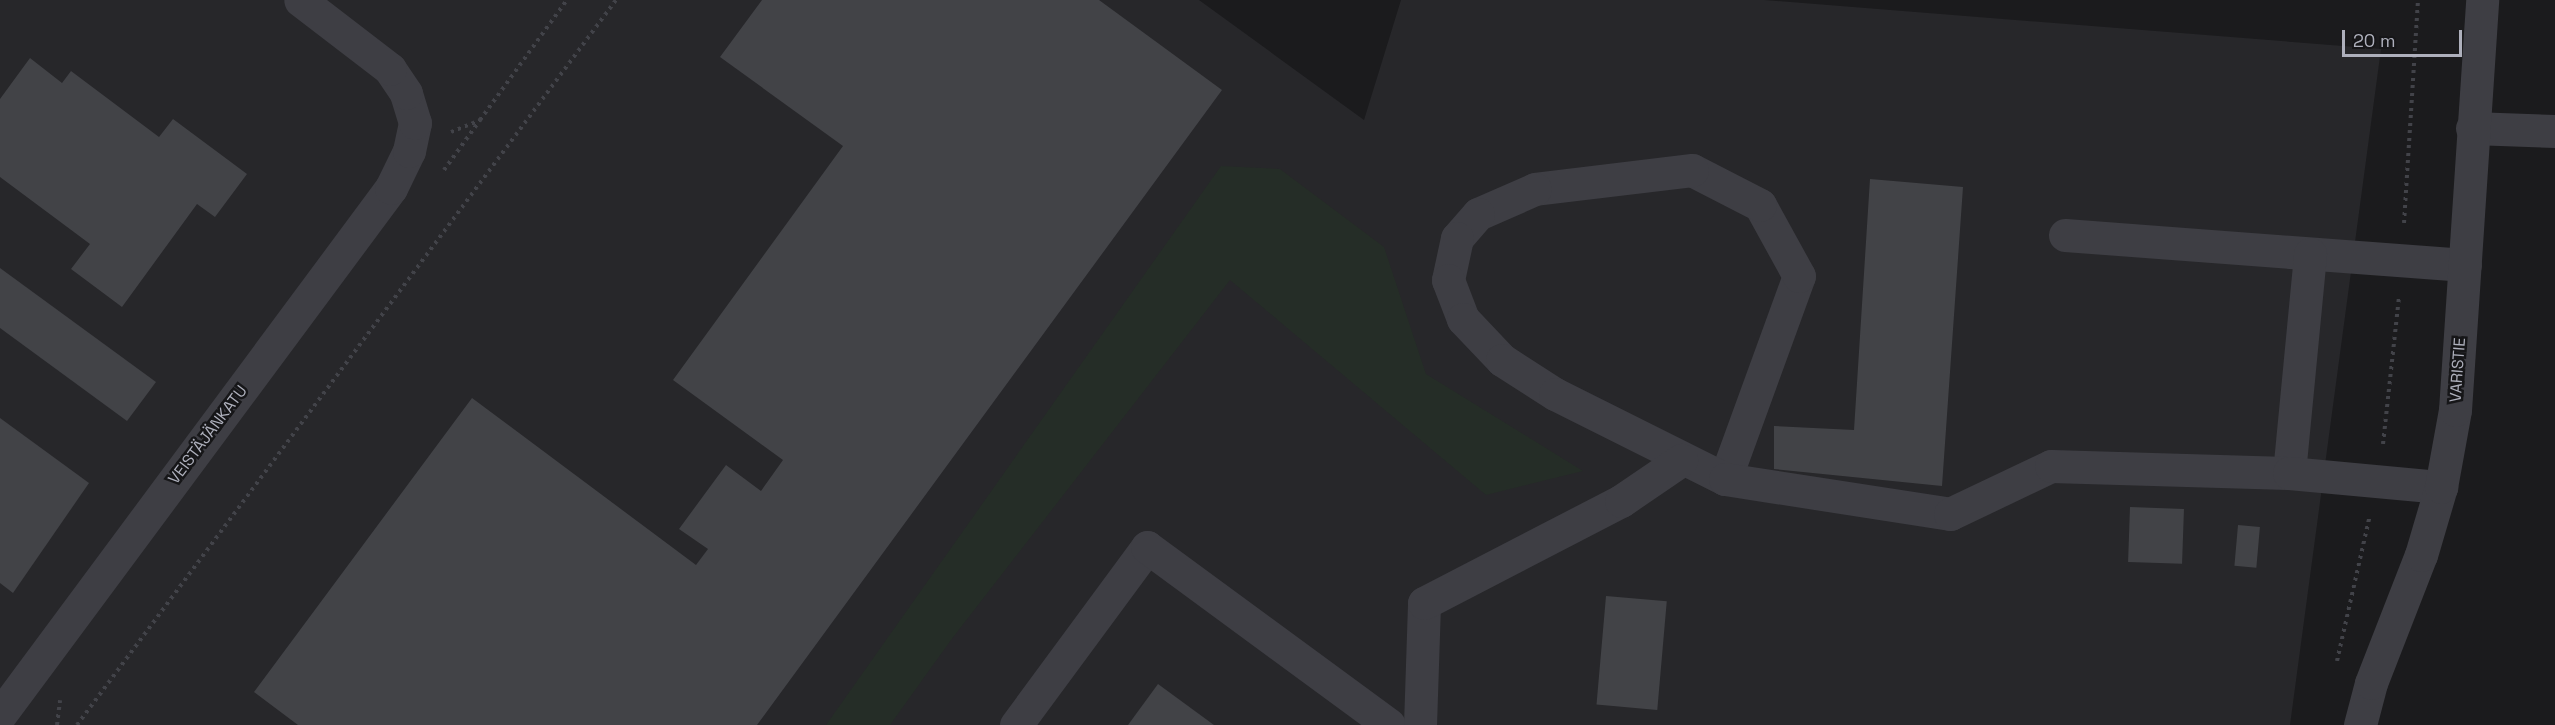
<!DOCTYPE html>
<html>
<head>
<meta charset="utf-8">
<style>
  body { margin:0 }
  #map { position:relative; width:2555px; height:725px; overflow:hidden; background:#1b1b1d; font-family:"Space Grotesk",sans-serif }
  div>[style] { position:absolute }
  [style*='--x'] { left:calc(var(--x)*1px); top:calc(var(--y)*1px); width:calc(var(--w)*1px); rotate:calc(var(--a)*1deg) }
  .built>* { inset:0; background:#27272a }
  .green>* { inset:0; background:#252d27 }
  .building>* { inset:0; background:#424347; transform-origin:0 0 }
  .path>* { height:4px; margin-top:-2px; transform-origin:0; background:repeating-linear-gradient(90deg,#424349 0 3px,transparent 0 7.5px) }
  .minor>* { height:33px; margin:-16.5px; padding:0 16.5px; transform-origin:16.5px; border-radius:16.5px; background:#3e3e44 }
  span { translate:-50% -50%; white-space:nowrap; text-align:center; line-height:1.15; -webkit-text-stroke:5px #161618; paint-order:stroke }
  .street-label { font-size:16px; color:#aeb0bc }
  .scale { position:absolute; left:2342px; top:30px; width:120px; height:27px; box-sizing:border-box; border:3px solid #aeb0bc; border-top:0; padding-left:8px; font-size:18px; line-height:21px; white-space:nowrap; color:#aeb0bc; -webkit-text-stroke:4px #161618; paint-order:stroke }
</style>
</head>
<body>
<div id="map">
  <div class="built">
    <div style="clip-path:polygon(0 0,1199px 0,1364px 120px,1401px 0,1764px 0,2381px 49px,2290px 725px,0 725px)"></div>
  </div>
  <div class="green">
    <div style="clip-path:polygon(1221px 166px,1280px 169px,1384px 247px,1426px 374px,1583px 471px,1486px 495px,1230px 280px,951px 640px,890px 725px,826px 725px)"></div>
  </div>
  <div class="building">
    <div style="clip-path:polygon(762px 0,1099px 0,1222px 90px,757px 725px,298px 725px,254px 692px,472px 398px,696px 565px,708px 549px,679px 529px,726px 465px,761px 491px,783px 460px,673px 380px,843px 146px,720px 57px)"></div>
    <div style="clip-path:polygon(30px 58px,62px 83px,71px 71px,159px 137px,173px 119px,247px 174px,215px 217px,197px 204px,122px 307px,71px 269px,90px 244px,0 177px,0 99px)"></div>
    <div style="clip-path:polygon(1870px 179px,1963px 187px,1942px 486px,1774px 469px,1774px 426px,1854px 430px)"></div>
    <div style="clip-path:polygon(0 268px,156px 382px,127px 421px,0 328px)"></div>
    <div style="clip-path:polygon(0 418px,89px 483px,13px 593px,0 583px)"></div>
    <div style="left:2130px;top:507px;width:54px;height:55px;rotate:2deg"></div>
    <div style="left:2238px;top:525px;width:22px;height:41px;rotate:5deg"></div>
    <div style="left:1606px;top:596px;width:61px;height:109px;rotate:5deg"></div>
    <div style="clip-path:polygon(1158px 684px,1214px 725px,1128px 725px)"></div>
  </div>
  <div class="path">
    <div style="--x:451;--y:132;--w:31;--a:-22"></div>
    <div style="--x:480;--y:120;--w:148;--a:-54.1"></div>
    <div style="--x:444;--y:170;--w:62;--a:-54.2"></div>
    <div style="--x:2404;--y:223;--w:223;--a:-86.4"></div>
    <div style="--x:2383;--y:444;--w:149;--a:-83.8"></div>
    <div style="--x:2337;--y:661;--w:146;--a:-77.3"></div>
    <div style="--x:57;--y:725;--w:25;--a:-83"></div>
    <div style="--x:77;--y:725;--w:903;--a:-53.37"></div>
  </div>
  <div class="minor">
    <div style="--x:2472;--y:128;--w:83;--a:2.1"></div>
    <div style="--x:2065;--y:235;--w:401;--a:4.3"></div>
    <div style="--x:2289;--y:473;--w:220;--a:-84.5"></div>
    <div style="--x:1725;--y:479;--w:216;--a:-70"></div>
    <div style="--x:1799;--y:276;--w:81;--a:-118.8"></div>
    <div style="--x:1760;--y:205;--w:76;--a:-152.8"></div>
    <div style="--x:1692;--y:170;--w:158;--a:173.1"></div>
    <div style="--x:1535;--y:189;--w:62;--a:156.3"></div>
    <div style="--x:1478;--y:214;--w:32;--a:131"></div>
    <div style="--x:1457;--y:238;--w:43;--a:102.1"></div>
    <div style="--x:1448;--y:280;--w:42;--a:69"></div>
    <div style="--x:1463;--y:319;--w:57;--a:46.4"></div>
    <div style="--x:1502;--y:360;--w:63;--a:32.7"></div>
    <div style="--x:1555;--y:394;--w:190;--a:26.6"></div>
    <div style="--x:1725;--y:479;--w:228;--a:8.8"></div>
    <div style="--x:1950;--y:514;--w:112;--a:-25.4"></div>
    <div style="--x:2051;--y:466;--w:238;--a:1.7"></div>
    <div style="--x:2289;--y:473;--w:153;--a:5.3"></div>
    <div style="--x:0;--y:715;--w:656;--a:-53.43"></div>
    <div style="--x:391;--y:188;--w:41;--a:-64.1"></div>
    <div style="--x:409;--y:151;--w:29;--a:-78"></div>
    <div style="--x:415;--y:123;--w:31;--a:-107"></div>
    <div style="--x:406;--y:93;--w:29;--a:-124"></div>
    <div style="--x:390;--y:69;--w:113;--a:-142.5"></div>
    <div style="--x:1016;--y:725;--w:221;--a:-53.6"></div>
    <div style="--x:1147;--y:547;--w:300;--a:36.3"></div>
    <div style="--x:1420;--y:725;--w:122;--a:-88.1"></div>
    <div style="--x:1424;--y:603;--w:222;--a:-27.4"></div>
    <div style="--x:1621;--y:501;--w:73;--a:-34.3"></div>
    <div style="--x:2360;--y:725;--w:43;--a:-75.3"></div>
    <div style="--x:2371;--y:683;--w:137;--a:-68.7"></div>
    <div style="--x:2421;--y:555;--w:71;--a:-73.6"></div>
    <div style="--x:2441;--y:487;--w:78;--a:-79.7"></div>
    <div style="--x:2455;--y:410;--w:411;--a:-86.2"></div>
  </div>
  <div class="street-label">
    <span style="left:2458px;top:370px;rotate:-86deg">VARISTIE</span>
    <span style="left:208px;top:435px;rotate:-53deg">VEISTÄJÄNKATU</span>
  </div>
  <div class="scale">20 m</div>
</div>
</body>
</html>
